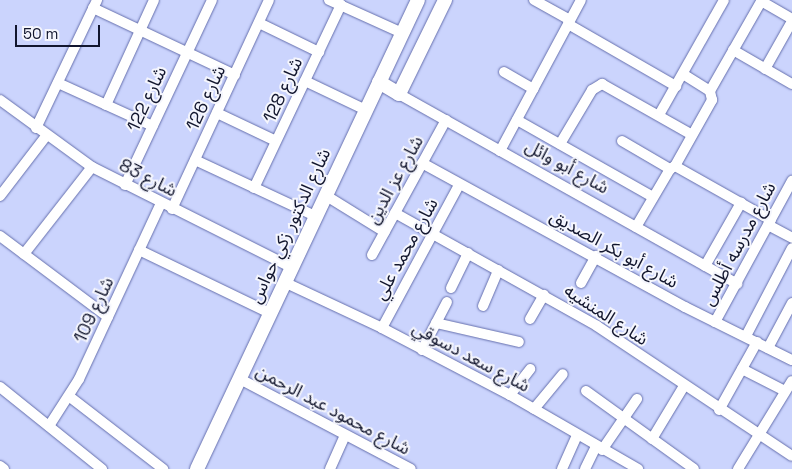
<!DOCTYPE html>
<html>
<head>
<meta charset="utf-8">
<style>
  body { margin:0 }
  #map { position:relative; width:792px; height:469px; overflow:hidden; background:#cbd4fd; font-family:"Space Grotesk","Noto Sans Arabic",sans-serif }
  div>[style] { position:absolute }
  [style*='--x'] { left:calc(var(--x)*1px); top:calc(var(--y)*1px); width:calc(var(--w)*1px); rotate:calc(var(--a)*1deg) }
  .roads { filter:drop-shadow(0 0 1px #656fad) drop-shadow(0 0 1px #656fad) }
  .street>* { height:10px; margin:-5px; padding:0 5px; transform-origin:5px; border-radius:5px; background:#fff }
  .secondary>* { height:14px; margin:-7px; padding:0 7px; transform-origin:7px; border-radius:7px; background:#fff }
  span { translate:-50% -50%; white-space:nowrap; text-align:center; line-height:1.15; -webkit-text-stroke:4px #f5f6fd; paint-order:stroke }
  .street-label { font-size:18px; color:#12162e }
  .scale { position:absolute; left:15px; top:25px; width:85px; height:22px; box-sizing:border-box; border:2px solid #12162e; border-top:0; padding-left:6px; font-size:15px; line-height:18px; white-space:nowrap; color:#12162e; -webkit-text-stroke:4px #f5f6fd; paint-order:stroke }
</style>
</head>
<body>
<div id="map">
  <div class="roads">
    <div class="street">
      <div style="--x:329;--y:0;--w:80;--a:24.3"></div>
      <div style="--x:534;--y:0;--w:41;--a:29.1"></div>
      <div style="--x:761;--y:1;--w:36;--a:30"></div>
      <div style="--x:93;--y:8;--w:157;--a:25.3"></div>
      <div style="--x:259;--y:23;--w:67;--a:25.8"></div>
      <div style="--x:568;--y:24;--w:125;--a:29.9"></div>
      <div style="--x:733;--y:50;--w:68;--a:30"></div>
      <div style="--x:765;--y:69;--w:55;--a:-60.6"></div>
      <div style="--x:504;--y:72;--w:34;--a:30"></div>
      <div style="--x:305;--y:81;--w:68;--a:25.4"></div>
      <div style="--x:58;--y:83;--w:104;--a:24.4"></div>
      <div style="--x:710;--y:91;--w:105;--a:-60.3"></div>
      <div style="--x:399;--y:94;--w:388;--a:29.3"></div>
      <div style="--x:0;--y:100;--w:114;--a:36.1"></div>
      <div style="--x:92;--y:167;--w:223;--a:26.7"></div>
      <div style="--x:106;--y:105;--w:115;--a:-65.4"></div>
      <div style="--x:217;--y:113;--w:65;--a:25.4"></div>
      <div style="--x:659;--y:115;--w:132;--a:-60.5"></div>
      <div style="--x:517;--y:120;--w:156;--a:29.5"></div>
      <div style="--x:36;--y:128;--w:142;--a:-64.5"></div>
      <div style="--x:622;--y:141;--w:56;--a:30.3"></div>
      <div style="--x:560;--y:144;--w:63;--a:-59.3"></div>
      <div style="--x:592;--y:90;--w:12;--a:-31"></div>
      <div style="--x:602;--y:84;--w:103;--a:29.5"></div>
      <div style="--x:500;--y:151;--w:171;--a:-61.8"></div>
      <div style="--x:195;--y:160;--w:132;--a:25"></div>
      <div style="--x:422;--y:163;--w:300;--a:28.7"></div>
      <div style="--x:685;--y:307;--w:119;--a:26.4"></div>
      <div style="--x:675;--y:166;--w:76;--a:-60.7"></div>
      <div style="--x:712;--y:100;--w:9;--a:-103"></div>
      <div style="--x:710;--y:91;--w:32;--a:-148"></div>
      <div style="--x:125;--y:185;--w:204;--a:-64.8"></div>
      <div style="--x:254;--y:188;--w:203;--a:-64.6"></div>
      <div style="--x:325;--y:195;--w:70;--a:31.7"></div>
      <div style="--x:0;--y:196;--w:76;--a:-52.5"></div>
      <div style="--x:172;--y:209;--w:230;--a:-65.1"></div>
      <div style="--x:395;--y:213;--w:231;--a:29.2"></div>
      <div style="--x:597;--y:326;--w:234;--a:33.7"></div>
      <div style="--x:768;--y:225;--w:27;--a:28"></div>
      <div style="--x:636;--y:227;--w:67;--a:-59.6"></div>
      <div style="--x:670;--y:169;--w:6;--a:-31"></div>
      <div style="--x:675;--y:166;--w:110;--a:29.4"></div>
      <div style="--x:0;--y:236;--w:135;--a:36.9"></div>
      <div style="--x:139;--y:250;--w:145;--a:25.7"></div>
      <div style="--x:24;--y:254;--w:110;--a:-52"></div>
      <div style="--x:372;--y:255;--w:154;--a:-61.3"></div>
      <div style="--x:705;--y:266;--w:73;--a:-60.3"></div>
      <div style="--x:284;--y:282;--w:108;--a:25.1"></div>
      <div style="--x:382;--y:328;--w:144;--a:27.6"></div>
      <div style="--x:510;--y:395;--w:148;--a:30"></div>
      <div style="--x:581;--y:283;--w:31;--a:-61"></div>
      <div style="--x:451;--y:288;--w:39;--a:-64"></div>
      <div style="--x:483;--y:306;--w:39;--a:-67"></div>
      <div style="--x:530;--y:319;--w:28;--a:-60"></div>
      <div style="--x:715;--y:322;--w:161;--a:-61.4"></div>
      <div style="--x:436;--y:323;--w:85;--a:12.9"></div>
      <div style="--x:382;--y:328;--w:162;--a:-61.7"></div>
      <div style="--x:746;--y:336;--w:99;--a:-62.4"></div>
      <div style="--x:768;--y:348;--w:51;--a:-61.9"></div>
      <div style="--x:422;--y:350;--w:54;--a:-62.5"></div>
      <div style="--x:742;--y:369;--w:48;--a:27.1"></div>
      <div style="--x:240;--y:379;--w:193;--a:27.8"></div>
      <div style="--x:0;--y:387;--w:131;--a:38.8"></div>
      <div style="--x:586;--y:391;--w:133;--a:35.8"></div>
      <div style="--x:510;--y:395;--w:33;--a:-52"></div>
      <div style="--x:70;--y:397;--w:118;--a:37.7"></div>
      <div style="--x:534;--y:409;--w:45;--a:-50.4"></div>
      <div style="--x:719;--y:410;--w:78;--a:-60.8"></div>
      <div style="--x:49;--y:426;--w:56;--a:-57.4"></div>
      <div style="--x:79;--y:379;--w:194;--a:-65"></div>
      <div style="--x:652;--y:439;--w:62;--a:-58.9"></div>
      <div style="--x:602;--y:450;--w:62;--a:-55.5"></div>
      <div style="--x:0;--y:466;--w:5;--a:37"></div>
      <div style="--x:330;--y:469;--w:36;--a:-66"></div>
      <div style="--x:562;--y:469;--w:36;--a:-66"></div>
      <div style="--x:585;--y:469;--w:25;--a:-64"></div>
      <div style="--x:738;--y:469;--w:103;--a:-58.5"></div>
    </div>
    <div class="secondary">
      <div style="--x:379;--y:82;--w:23;--a:31"></div>
      <div style="--x:399;--y:94;--w:105;--a:-63.9"></div>
      <div style="--x:197;--y:469;--w:518;--a:-64.77"></div>
    </div>
  </div>
  <div class="street-label">
    <span style="left:283px;top:90px;rotate:-65deg">شارع 128</span>
    <span style="left:206px;top:98px;rotate:-65deg">شارع 126</span>
    <span style="left:147px;top:99px;rotate:-65deg">شارع 122</span>
    <span style="left:567px;top:167px;rotate:29deg">شارع أبو وائل</span>
    <span style="left:148px;top:178px;rotate:27deg">شارع 83</span>
    <span style="left:395px;top:180px;rotate:-61deg">شارع عز الدين</span>
    <span style="left:290px;top:226px;rotate:-65deg">شارع الدكتور زكي حواس</span>
    <span style="left:739px;top:244px;rotate:-62deg">شارع مدرسه أطلس</span>
    <span style="left:406px;top:249px;rotate:-61deg">شارع محمد علي</span>
    <span style="left:614px;top:249px;rotate:29deg">شارع أبو بكر الصديق</span>
    <span style="left:94px;top:310px;rotate:-65deg">شارع 109</span>
    <span style="left:606px;top:315px;rotate:33deg">شارع المنشيه</span>
    <span style="left:471px;top:357px;rotate:28deg">شارع سعد دسوقي</span>
    <span style="left:333px;top:410px;rotate:28deg">شارع محمود عبد الرحمن</span>
  </div>
  <div class="scale">50 m</div>
</div>
</body>
</html>
